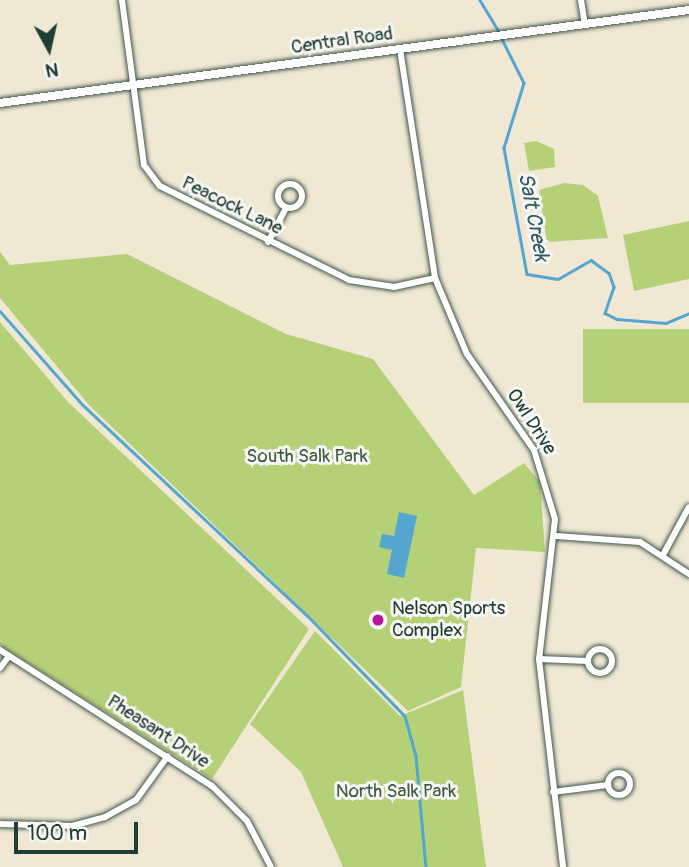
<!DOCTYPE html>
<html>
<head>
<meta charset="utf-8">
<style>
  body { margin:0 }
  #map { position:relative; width:689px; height:867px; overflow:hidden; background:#f1e8d3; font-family:Pangolin,sans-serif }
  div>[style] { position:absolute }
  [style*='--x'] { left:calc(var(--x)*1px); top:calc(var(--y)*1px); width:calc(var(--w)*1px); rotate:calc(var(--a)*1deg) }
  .green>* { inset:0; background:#b5d178; transform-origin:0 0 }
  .water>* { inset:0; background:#54a6cf }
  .stream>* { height:2.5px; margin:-1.25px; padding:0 1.25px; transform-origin:1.25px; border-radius:1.25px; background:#54a6cf }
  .roads { filter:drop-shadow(0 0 2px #3e574c) drop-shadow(0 0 2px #3e574c) }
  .minor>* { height:6px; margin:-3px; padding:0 3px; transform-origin:3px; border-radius:3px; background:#fff }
  .minor>.ring { margin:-3px; padding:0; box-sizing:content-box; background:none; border:6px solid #fff; border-radius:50% }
  .tertiary>* { height:8px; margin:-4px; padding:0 4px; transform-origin:4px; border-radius:4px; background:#fff }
  .dots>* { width:19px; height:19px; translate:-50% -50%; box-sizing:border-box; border:4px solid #f6f6f2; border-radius:50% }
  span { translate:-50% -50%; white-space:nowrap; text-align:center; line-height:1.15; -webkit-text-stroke:6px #f6f6f2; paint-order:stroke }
  .street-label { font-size:19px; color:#1f3d34 }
  .park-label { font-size:19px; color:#3d5b42 }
  .poi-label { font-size:19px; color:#1f3d34 }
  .left { translate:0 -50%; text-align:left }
  .water-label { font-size:21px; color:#2f5c62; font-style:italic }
  .north { position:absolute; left:14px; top:14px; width:70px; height:70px; -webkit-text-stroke:5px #f6f6f2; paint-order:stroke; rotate:172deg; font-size:19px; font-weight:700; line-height:28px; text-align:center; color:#1f3d34 }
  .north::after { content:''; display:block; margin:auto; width:24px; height:32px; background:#1f3d34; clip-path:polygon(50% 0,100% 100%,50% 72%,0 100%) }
  .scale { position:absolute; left:14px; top:822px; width:124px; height:32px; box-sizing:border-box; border:4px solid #1f3d34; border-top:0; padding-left:9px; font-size:21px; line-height:24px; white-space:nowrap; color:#1f3d34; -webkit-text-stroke:5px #f6f6f2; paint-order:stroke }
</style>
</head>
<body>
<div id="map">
  <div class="green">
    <div style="clip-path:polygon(536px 141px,554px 149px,555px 167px,529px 171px,524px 143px)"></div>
    <div style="clip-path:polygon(564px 183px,583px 185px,598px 196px,608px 238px,547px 242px,539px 190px)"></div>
    <div style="clip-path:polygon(689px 221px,689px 279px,634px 291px,623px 235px)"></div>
    <div style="clip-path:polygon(0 252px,10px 265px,127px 254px,286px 334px,373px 359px,474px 495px,524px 463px,540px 482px,545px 552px,476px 548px,461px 687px,408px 711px,89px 405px,0 298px)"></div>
    <div style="clip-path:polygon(0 322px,68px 402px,309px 629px,212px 779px,0 645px)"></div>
    <div style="left:689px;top:329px;width:74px;height:106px;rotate:90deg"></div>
    <div style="clip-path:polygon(315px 631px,400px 716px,463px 690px,486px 867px,343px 867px,301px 772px,250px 724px)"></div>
  </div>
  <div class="water">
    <div style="clip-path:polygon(399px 512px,417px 516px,404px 578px,387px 574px,392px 550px,379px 547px,382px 534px,394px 536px)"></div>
  </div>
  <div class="stream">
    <div style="--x:480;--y:0;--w:39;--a:59"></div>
    <div style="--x:502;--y:39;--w:49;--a:63.4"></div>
    <div style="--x:524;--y:83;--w:68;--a:107.1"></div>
    <div style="--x:504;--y:148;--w:128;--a:79.7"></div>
    <div style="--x:527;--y:274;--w:31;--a:9"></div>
    <div style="--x:558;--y:279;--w:38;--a:-30"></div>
    <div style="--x:591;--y:260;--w:22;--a:36"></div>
    <div style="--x:609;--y:273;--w:15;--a:70"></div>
    <div style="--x:614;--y:287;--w:28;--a:109"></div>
    <div style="--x:605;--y:313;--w:13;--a:27"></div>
    <div style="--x:617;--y:319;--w:49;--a:4.7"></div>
    <div style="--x:666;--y:323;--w:25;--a:-23"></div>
    <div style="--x:0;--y:311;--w:125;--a:48.6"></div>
    <div style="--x:83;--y:405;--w:308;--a:43.2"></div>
    <div style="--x:308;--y:616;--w:139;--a:45.9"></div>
    <div style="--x:405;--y:716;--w:41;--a:74.6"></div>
    <div style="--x:416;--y:756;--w:111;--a:84.9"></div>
  </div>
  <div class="roads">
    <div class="minor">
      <div style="--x:122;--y:0;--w:166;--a:82.4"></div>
      <div style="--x:144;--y:165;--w:26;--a:53"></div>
      <div style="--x:160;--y:186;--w:211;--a:26.4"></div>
      <div style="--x:349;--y:280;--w:46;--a:8.8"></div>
      <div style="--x:394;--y:287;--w:42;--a:-12.4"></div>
      <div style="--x:581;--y:0;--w:24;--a:81"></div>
      <div style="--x:400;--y:49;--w:232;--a:81.3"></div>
      <div style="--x:435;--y:278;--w:82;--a:67.2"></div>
      <div style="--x:467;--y:354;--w:117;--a:55.1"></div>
      <div style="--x:534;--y:450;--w:72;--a:73.1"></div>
      <div style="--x:555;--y:519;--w:141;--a:96.5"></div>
      <div style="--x:539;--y:659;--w:209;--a:83.4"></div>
      <div class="ring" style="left:278px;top:184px;width:18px;height:18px"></div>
      <div style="--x:268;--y:242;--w:38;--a:-62"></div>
      <div style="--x:556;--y:536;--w:84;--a:4.1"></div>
      <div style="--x:640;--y:542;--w:59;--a:33.1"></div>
      <div style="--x:664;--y:553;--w:52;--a:-61.5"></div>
      <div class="ring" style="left:588px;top:649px;width:18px;height:18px"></div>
      <div style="--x:0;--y:650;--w:252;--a:32.7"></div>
      <div style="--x:212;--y:786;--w:49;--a:45"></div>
      <div style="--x:247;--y:821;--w:52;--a:62.4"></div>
      <div style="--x:539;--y:659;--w:49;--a:2.3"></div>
      <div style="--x:0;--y:668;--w:15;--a:-53"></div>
      <div class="ring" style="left:608px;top:773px;width:16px;height:16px"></div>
      <div style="--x:553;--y:792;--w:55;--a:-7.3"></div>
      <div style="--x:0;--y:824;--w:72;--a:1.6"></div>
      <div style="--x:72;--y:826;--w:34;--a:-15"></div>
      <div style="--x:105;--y:817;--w:35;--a:-29"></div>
      <div style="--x:136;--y:800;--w:54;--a:-54"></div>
    </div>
    <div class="tertiary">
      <div style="--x:0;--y:103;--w:695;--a:-7.69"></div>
    </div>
  </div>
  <div class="dots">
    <div style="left:378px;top:620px;background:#b5179e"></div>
  </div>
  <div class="street-label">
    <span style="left:342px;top:41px;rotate:-8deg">Central Road</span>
    <span style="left:232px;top:206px;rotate:26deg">Peacock Lane</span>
    <span style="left:531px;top:422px;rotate:57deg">Owl Drive</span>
    <span style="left:158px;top:732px;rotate:33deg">Pheasant Drive</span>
  </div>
  <div class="park-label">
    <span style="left:307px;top:457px">South Salk Park</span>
    <span style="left:396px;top:792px">North Salk Park</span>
  </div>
  <div class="poi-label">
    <span class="left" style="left:392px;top:620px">Nelson Sports<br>Complex</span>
  </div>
  <div class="water-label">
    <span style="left:533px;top:217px;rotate:79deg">Salt Creek</span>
  </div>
  <div class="north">N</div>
  <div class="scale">100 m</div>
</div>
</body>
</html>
